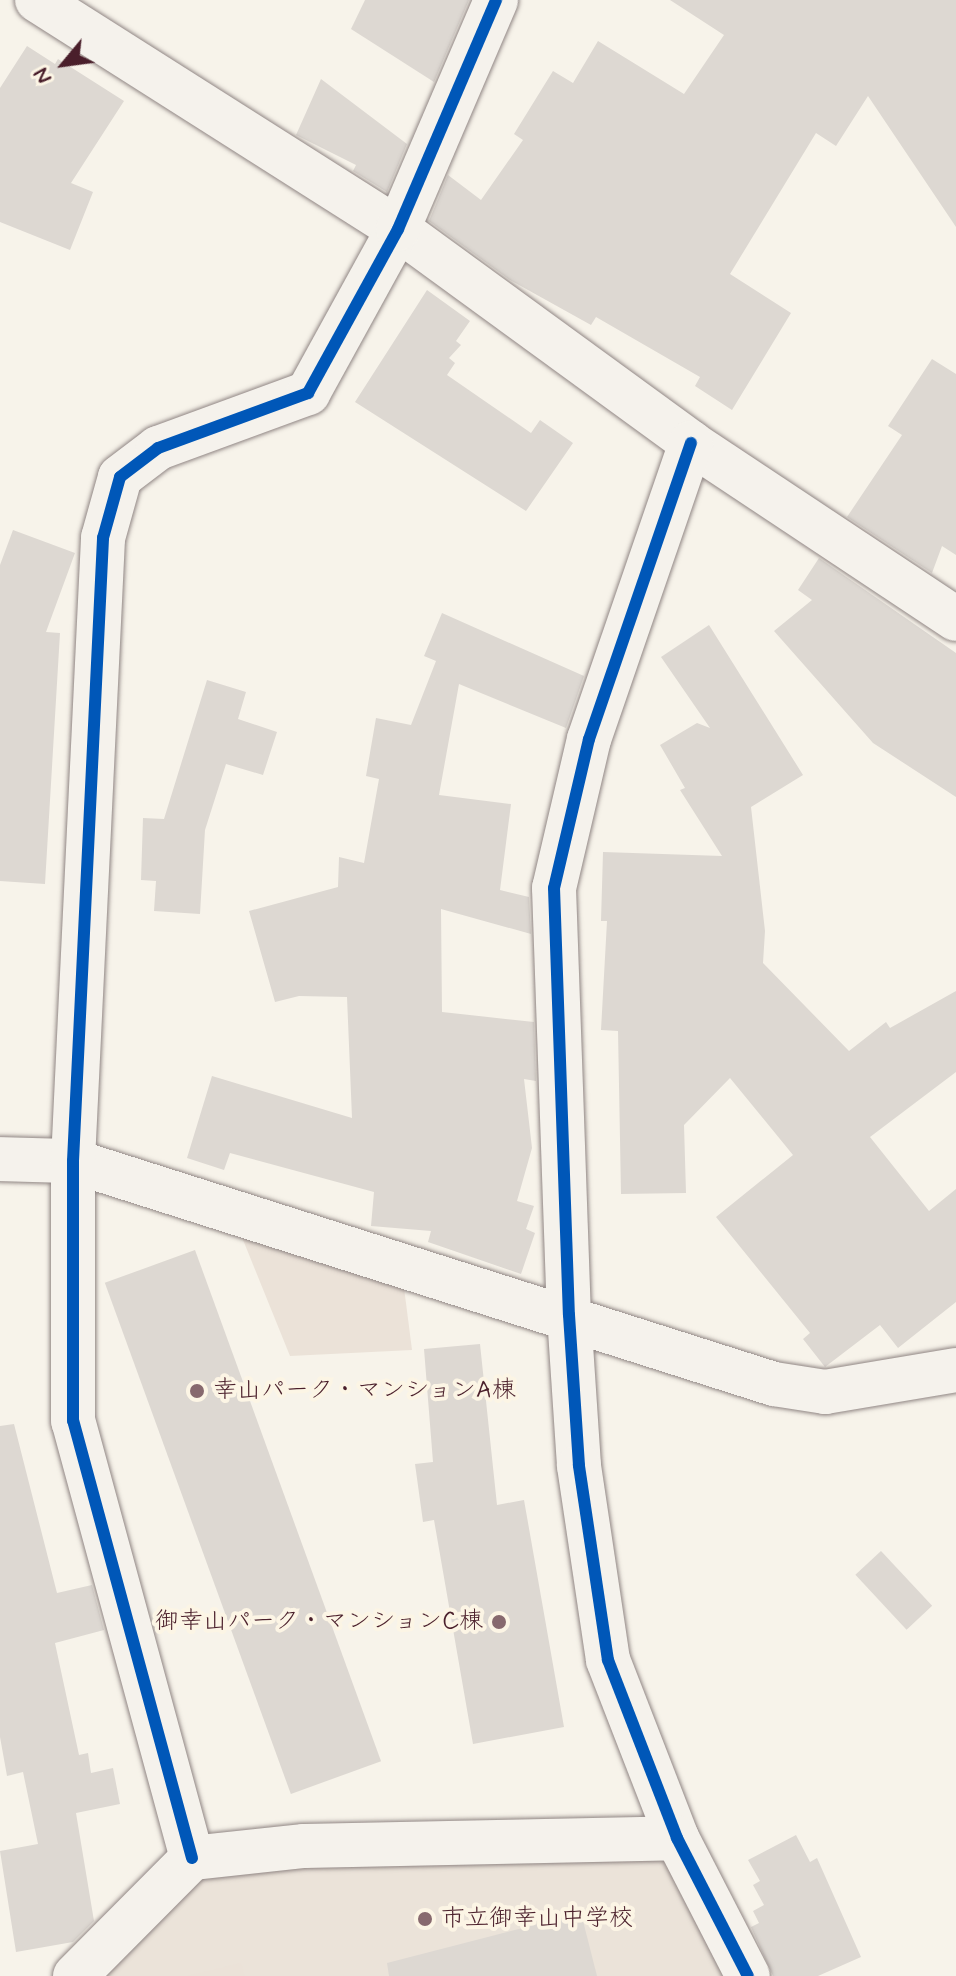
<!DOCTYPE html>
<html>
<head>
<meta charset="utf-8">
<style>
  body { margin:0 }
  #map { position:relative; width:956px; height:1976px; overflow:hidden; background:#f7f3ea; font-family:Mynerve,"Klee One",sans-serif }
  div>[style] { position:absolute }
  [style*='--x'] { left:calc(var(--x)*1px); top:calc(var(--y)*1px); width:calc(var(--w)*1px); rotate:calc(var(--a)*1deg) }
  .built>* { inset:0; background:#ebe3d9 }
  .green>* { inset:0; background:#ebe2d8 }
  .building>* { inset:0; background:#ddd8d2; transform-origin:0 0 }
  .roads { filter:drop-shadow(0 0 2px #908684) drop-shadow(0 0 2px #908684) }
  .minor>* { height:44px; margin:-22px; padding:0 22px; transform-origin:22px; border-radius:22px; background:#f5f2ec }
  .cycleway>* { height:12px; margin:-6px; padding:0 6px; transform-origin:6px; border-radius:6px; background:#0057b8 }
  .dots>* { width:22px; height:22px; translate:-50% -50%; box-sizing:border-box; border:4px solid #fcf5e5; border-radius:50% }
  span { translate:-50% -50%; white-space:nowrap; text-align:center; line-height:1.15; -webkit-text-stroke:8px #fcf5e5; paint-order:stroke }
  .poi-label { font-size:24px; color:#4a1f2b }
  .left { translate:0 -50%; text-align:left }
  .right { translate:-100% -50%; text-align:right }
  .north { position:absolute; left:24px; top:24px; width:80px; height:80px; -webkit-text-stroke:6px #fcf5e5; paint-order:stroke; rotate:241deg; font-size:22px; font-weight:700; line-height:32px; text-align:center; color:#4a1f2b }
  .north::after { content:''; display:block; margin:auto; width:28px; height:36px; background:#4a1f2b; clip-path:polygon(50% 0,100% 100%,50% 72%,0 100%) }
</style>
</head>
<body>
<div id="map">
  <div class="built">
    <div style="clip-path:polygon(668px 1858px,726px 1976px,97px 1976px,187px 1885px,239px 1866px)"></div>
  </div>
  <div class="green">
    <div style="clip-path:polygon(237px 1225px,402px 1272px,412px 1350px,290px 1356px)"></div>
    <div style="clip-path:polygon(241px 1963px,245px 1976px,186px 1976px)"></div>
  </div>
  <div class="building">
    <div style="clip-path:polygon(365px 0,469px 0,434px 82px,351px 29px)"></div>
    <div style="clip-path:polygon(670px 0,956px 0,956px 227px,868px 96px,836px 146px,816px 133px,730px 274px,791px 313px,732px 410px,695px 386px,700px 377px,596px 317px,591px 325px,510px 280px,429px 221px,448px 175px,481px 200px,523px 140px,514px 134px,553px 71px,573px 83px,598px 41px,684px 94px,724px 35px)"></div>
    <div style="clip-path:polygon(27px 46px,55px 64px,58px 59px,124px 101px,71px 183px,93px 192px,70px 250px,0 222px,0 88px)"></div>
    <div style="clip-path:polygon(321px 79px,407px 144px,387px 192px,353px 171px,356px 165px,296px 135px)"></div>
    <div style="clip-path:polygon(427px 290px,470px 321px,456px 341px,461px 345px,449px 358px,455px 363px,447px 375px,531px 433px,540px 420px,573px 443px,526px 511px,355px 402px)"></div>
    <div style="clip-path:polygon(932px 359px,956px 374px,956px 555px,942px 546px,932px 573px,847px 517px,902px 435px,888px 426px)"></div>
    <div style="clip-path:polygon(13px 530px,75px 553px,46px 632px,60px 633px,45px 884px,0 881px,0 565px)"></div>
    <div style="clip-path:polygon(819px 558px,956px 653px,956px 797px,873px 743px,774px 631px,812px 600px,798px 590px)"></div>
    <div style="clip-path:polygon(442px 613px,584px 676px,566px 728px,459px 684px,439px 795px,511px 804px,500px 890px,529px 897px,531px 934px,441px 909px,442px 1012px,534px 1022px,536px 1081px,524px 1079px,532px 1148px,517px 1201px,534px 1206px,526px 1229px,535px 1233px,521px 1274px,428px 1242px,431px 1231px,371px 1226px,374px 1192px,230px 1153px,224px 1170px,187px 1158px,212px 1076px,352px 1118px,347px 997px,299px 996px,275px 1002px,249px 911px,338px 887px,339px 857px,364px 863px,379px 779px,366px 776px,376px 718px,411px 725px,436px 661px,424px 656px)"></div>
    <div style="clip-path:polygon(709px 625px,803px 775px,751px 807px,765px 931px,763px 963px,849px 1051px,886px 1022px,890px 1028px,956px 991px,956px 1072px,870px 1137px,929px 1211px,956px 1189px,956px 1302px,898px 1348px,880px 1325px,825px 1367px,803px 1339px,810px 1333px,716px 1217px,793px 1155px,730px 1078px,684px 1125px,686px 1193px,621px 1194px,618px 1031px,601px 1030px,607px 921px,601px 921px,603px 852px,722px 856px,680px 790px,685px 788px,660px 745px,697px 723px,710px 728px,661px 657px)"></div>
    <div style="clip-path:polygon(207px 680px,246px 692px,238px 719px,277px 732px,263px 775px,226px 764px,205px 830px,200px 914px,154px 911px,156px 881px,141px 880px,143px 818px,164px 819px)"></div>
    <div style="left:195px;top:1250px;width:544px;height:96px;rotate:70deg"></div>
    <div style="clip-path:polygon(480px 1344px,497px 1505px,524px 1500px,564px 1727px,473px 1744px,434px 1520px,423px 1522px,415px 1464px,433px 1462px,424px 1349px)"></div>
    <div style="clip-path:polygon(14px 1424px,57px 1593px,92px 1585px,104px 1630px,55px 1643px,79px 1755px,88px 1753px,91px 1773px,113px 1768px,120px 1804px,76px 1813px,94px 1921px,73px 1942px,16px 1952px,0 1851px,38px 1844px,23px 1772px,7px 1776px,0 1737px,0 1426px)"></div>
    <div style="left:881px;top:1551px;width:75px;height:35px;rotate:47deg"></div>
    <div style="clip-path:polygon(796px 1835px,810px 1862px,817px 1858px,861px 1957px,818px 1976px,773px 1976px,751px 1927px,759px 1923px,753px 1911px,764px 1905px,753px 1885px,760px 1881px,748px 1860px)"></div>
    <div style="clip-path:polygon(581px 1913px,597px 1976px,389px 1976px,387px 1963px)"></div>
  </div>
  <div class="roads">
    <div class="minor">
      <div style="--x:37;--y:0;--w:428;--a:32.4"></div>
      <div style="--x:398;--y:229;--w:363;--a:36.1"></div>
      <div style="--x:691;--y:443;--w:318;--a:33.6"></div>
      <div style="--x:691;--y:443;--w:313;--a:109"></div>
      <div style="--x:589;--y:739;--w:153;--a:103.2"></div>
      <div style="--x:554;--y:888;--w:427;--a:88"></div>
      <div style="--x:569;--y:1315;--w:151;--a:86.2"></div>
      <div style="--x:579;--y:1466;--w:196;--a:81.5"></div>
      <div style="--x:608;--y:1660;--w:191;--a:68.8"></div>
      <div style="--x:677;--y:1838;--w:155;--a:62.8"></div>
      <div style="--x:0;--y:1159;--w:73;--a:1.6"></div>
      <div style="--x:73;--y:1161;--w:736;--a:17.65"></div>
      <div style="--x:774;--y:1384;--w:52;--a:8.9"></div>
      <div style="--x:825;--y:1392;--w:133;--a:-9.5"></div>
      <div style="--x:192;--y:1858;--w:453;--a:-105.2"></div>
      <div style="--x:73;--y:1421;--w:260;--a:-90"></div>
      <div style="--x:73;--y:1161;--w:624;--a:-87.24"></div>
      <div style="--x:103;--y:538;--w:63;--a:-74.4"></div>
      <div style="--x:120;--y:477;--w:48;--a:-37.3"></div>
      <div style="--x:158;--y:448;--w:160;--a:-20.1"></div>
      <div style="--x:308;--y:393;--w:187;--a:-61.2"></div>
      <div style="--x:398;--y:229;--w:249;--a:-66.8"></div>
      <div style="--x:75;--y:1976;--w:166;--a:-45.2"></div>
      <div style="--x:192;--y:1858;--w:113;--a:-6.1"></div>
      <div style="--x:304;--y:1846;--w:373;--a:-1.2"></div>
    </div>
  </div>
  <div class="cycleway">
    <div style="--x:691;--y:443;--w:313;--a:109"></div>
    <div style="--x:589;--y:739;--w:153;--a:103.2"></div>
    <div style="--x:554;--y:888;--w:427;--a:88"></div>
    <div style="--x:569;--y:1315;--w:151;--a:86.2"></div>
    <div style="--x:579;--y:1466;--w:196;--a:81.5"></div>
    <div style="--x:608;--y:1660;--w:191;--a:68.8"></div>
    <div style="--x:677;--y:1838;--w:155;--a:62.8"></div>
    <div style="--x:192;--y:1858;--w:453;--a:-105.2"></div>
    <div style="--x:73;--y:1421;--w:260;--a:-90"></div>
    <div style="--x:73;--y:1161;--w:624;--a:-87.24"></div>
    <div style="--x:103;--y:538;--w:63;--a:-74.4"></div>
    <div style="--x:120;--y:477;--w:48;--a:-37.3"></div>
    <div style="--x:158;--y:448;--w:160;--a:-20.1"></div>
    <div style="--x:308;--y:393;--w:187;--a:-61.2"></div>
    <div style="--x:398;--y:229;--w:249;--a:-66.8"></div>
  </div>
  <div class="dots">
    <div style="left:197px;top:1391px;background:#87696e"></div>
    <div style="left:499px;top:1622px;background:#87696e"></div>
    <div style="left:425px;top:1919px;background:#87696e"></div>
  </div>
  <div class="poi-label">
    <span class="left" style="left:213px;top:1391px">幸山パーク・マンションA棟</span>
    <span class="right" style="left:483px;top:1622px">御幸山パーク・マンションC棟</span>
    <span class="left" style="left:441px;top:1919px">市立御幸山中学校</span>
  </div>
  <div class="north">N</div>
</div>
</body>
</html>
